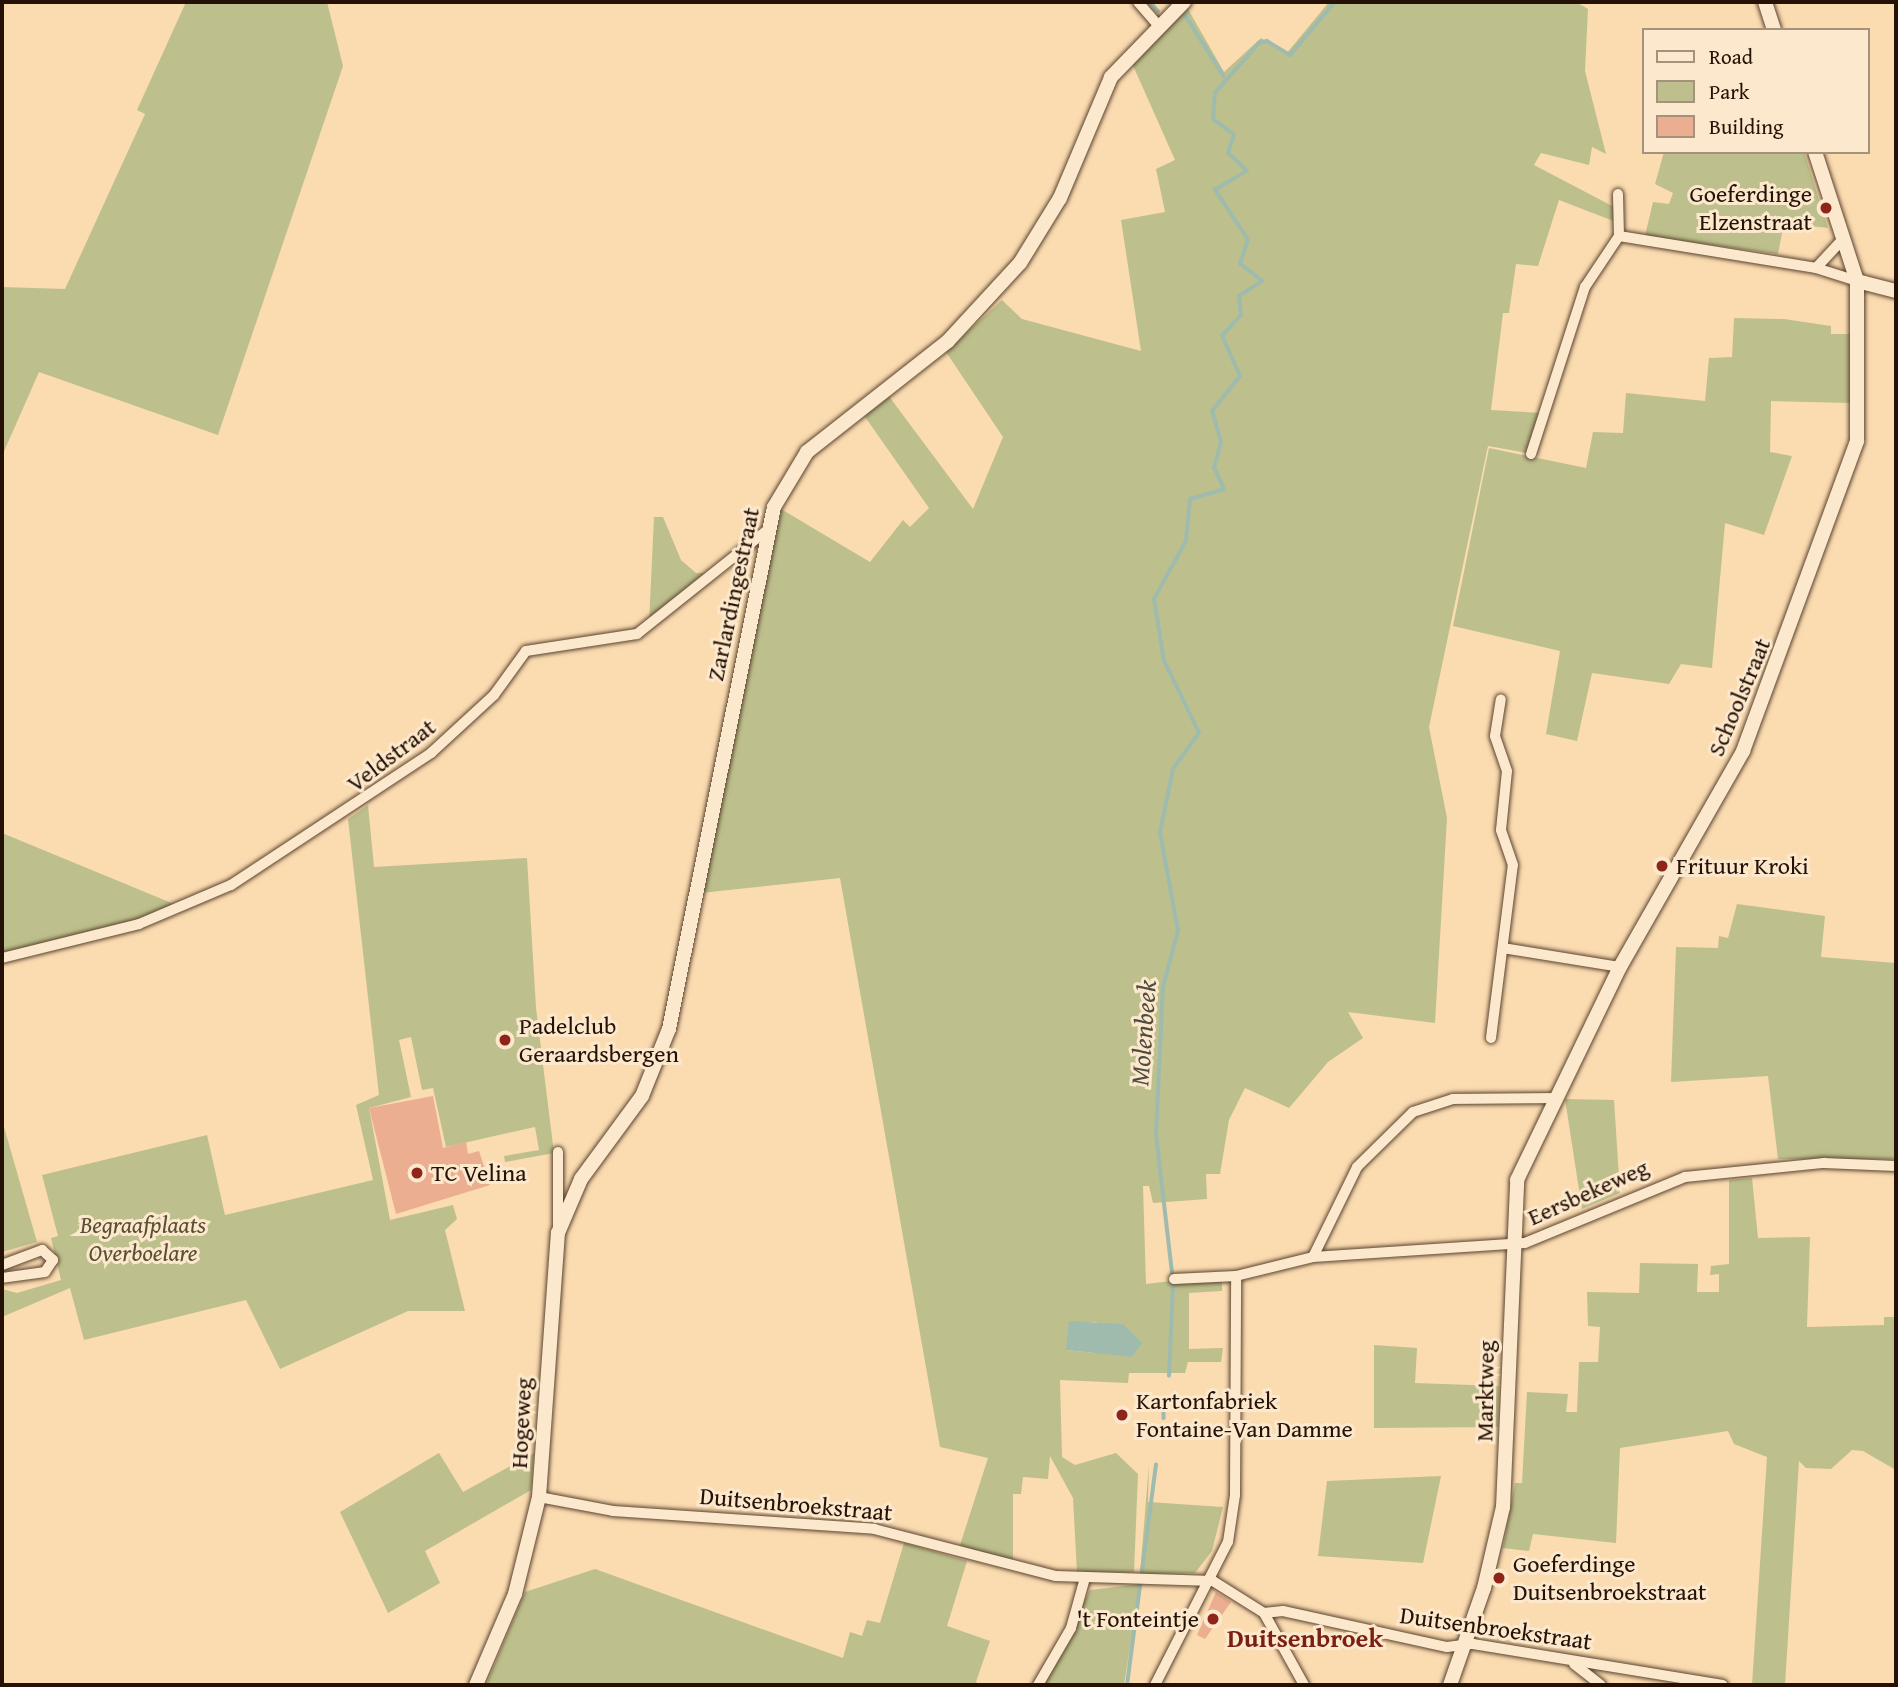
<!DOCTYPE html>
<html>
<head>
<meta charset="utf-8">
<style>
  body { margin:0 }
  #map { position:relative; width:1898px; height:1687px; overflow:hidden; background:#fbdbb0; font-family:"Gentium Book Plus",serif }
  div>[style] { position:absolute }
  [style*='--x'] { left:calc(var(--x)*1px); top:calc(var(--y)*1px); width:calc(var(--w)*1px); rotate:calc(var(--a)*1deg) }
  .green>* { inset:0; background:#bdc08c }
  .water>* { inset:0; background:#9fbbad }
  .stream>* { height:3.5px; margin:-1.75px; padding:0 1.75px; transform-origin:1.75px; border-radius:1.75px; background:#9fbbad }
  .building>* { inset:0; background:#ebae91 }
  .roads { filter:drop-shadow(0 0 2px #5a4430) drop-shadow(0 0 2px #5a4430) }
  .street>* { height:10px; margin:-5px; padding:0 5px; transform-origin:5px; border-radius:5px; background:#fce8cc }
  .secondary>* { height:14px; margin:-7px; padding:0 7px; transform-origin:7px; border-radius:7px; background:#fce8cc }
  .dots>* { width:19px; height:19px; translate:-50% -50%; box-sizing:border-box; border:4px solid #fce8cc; border-radius:50% }
  span { translate:-50% -50%; white-space:nowrap; text-align:center; line-height:1.15; -webkit-text-stroke:6px #fce8cc; paint-order:stroke }
  .poi-label { font-size:24px; color:#251105 }
  .right { translate:-100% -50%; text-align:right }
  .left { translate:0 -50%; text-align:left }
  .street-label { font-size:24px; color:#251105 }
  .park-label { font-size:24px; color:#5a4e34; font-style:italic }
  .water-label { font-size:26px; color:#504c40; font-style:italic }
  .neighbourhood-label { font-size:26px; color:#7a1f14; font-weight:700 }
  .frame { position:absolute; inset:0; border:4px solid #251105; pointer-events:none }
  .legend { position:absolute; left:1642px; top:28px; width:228px; height:126px; box-sizing:border-box; background:#fce8cc; border:2px solid #a6927c; margin:0; padding:9px 12px; list-style:none; font-size:21px; color:#251105 }
  .legend li { display:flex; align-items:center; gap:14px; height:35px }
  .legend b { width:35px; border:2px solid #a6927c }
</style>
</head>
<body>
<div id="map">
  <div class="green">
    <div style="clip-path:polygon(186px 2px,327px 2px,343px 66px,218px 435px,39px 372px,2px 456px,2px 287px,65px 289px,145px 114px,137px 110px)"></div>
    <div style="clip-path:polygon(evenodd,1329px 2px,1576px 2px,1588px 9px,1585px 71px,1606px 154px,1592px 147px,1589px 165px,1541px 153px,1534px 165px,1616px 208px,1616px 222px,1559px 200px,1538px 266px,1516px 264px,1509px 313px,1503px 313px,1491px 410px,1541px 413px,1528px 453px,1488px 446px,1429px 727px,1447px 818px,1435px 1023px,1348px 1012px,1363px 1038px,1328px 1062px,1289px 1108px,1245px 1088px,1229px 1120px,1220px 1174px,1206px 1174px,1207px 1199px,1153px 1203px,1149px 1186px,1143px 1186px,1146px 1284px,1222px 1275px,1222px 1291px,1189px 1293px,1189px 1349px,1223px 1348px,1221px 1362px,1188px 1362px,1185px 1373px,1129px 1373px,1128px 1383px,1060px 1380px,1062px 1457px,1075px 1465px,1116px 1453px,1138px 1474px,1134px 1572px,1077px 1573px,1073px 1498px,1050px 1456px,1048px 1479px,1023px 1477px,1021px 1494px,1013px 1494px,1013px 1564px,960px 1545px,988px 1458px,940px 1447px,840px 878px,701px 893px,781px 509px,870px 562px,903px 520px,910px 527px,929px 508px,863px 414px,888px 395px,973px 509px,1003px 437px,946px 352px,1002px 300px,1022px 319px,1141px 351px,1121px 220px,1165px 212px,1156px 169px,1175px 160px,1131px 61px,1188px 9px,1224px 72px,1261px 38px,1286px 54px,1329px 2px,1088px 1322px,1097px 1322px,1094px 1353px,1066px 1350px,1088px 1322px)"></div>
    <div style="clip-path:polygon(1664px 152px,1804px 152px,1828px 228px,1784px 223px,1778px 254px,1645px 236px,1653px 202px,1669px 204px,1673px 193px,1655px 184px)"></div>
    <div style="clip-path:polygon(1734px 318px,1784px 319px,1831px 326px,1831px 334px,1853px 334px,1850px 403px,1771px 401px,1770px 452px,1792px 456px,1764px 535px,1725px 523px,1712px 668px,1681px 664px,1669px 684px,1592px 673px,1577px 741px,1546px 734px,1560px 651px,1453px 626px,1489px 448px,1586px 468px,1593px 432px,1623px 433px,1626px 393px,1705px 401px,1709px 358px,1732px 357px)"></div>
    <div style="clip-path:polygon(654px 517px,663px 517px,681px 560px,696px 573px,712px 573px,649px 624px)"></div>
    <div style="clip-path:polygon(368px 805px,374px 867px,527px 858px,536px 1008px,554px 1153px,505px 1162px,504px 1156px,539px 1150px,535px 1127px,446px 1147px,433px 1088px,422px 1090px,411px 1037px,399px 1040px,411px 1097px,369px 1108px,390px 1220px,453px 1205px,457px 1219px,445px 1230px,465px 1311px,408px 1311px,280px 1369px,246px 1300px,84px 1340px,70px 1288px,2px 1317px,2px 1289px,17px 1293px,61px 1280px,51px 1238px,58px 1236px,42px 1175px,207px 1135px,225px 1215px,373px 1180px,356px 1105px,379px 1095px,348px 819px)"></div>
    <div style="clip-path:polygon(2px 833px,174px 904px,134px 924px,2px 956px)"></div>
    <div style="clip-path:polygon(1737px 904px,1825px 916px,1821px 957px,1896px 963px,1896px 1159px,1778px 1159px,1768px 1076px,1671px 1082px,1676px 947px,1718px 948px,1719px 936px,1728px 938px)"></div>
    <div style="clip-path:polygon(1565px 1099px,1614px 1100px,1620px 1193px,1582px 1209px)"></div>
    <div style="clip-path:polygon(2px 1120px,37px 1242px,2px 1252px)"></div>
    <div style="clip-path:polygon(1752px 1178px,1758px 1238px,1810px 1237px,1807px 1327px,1884px 1325px,1884px 1317px,1896px 1317px,1896px 1470px,1863px 1451px,1852px 1450px,1831px 1469px,1806px 1468px,1799px 1461px,1785px 1685px,1752px 1685px,1767px 1457px,1734px 1444px,1728px 1431px,1620px 1448px,1616px 1543px,1533px 1534px,1529px 1551px,1503px 1548px,1515px 1483px,1522px 1483px,1527px 1392px,1568px 1394px,1566px 1412px,1577px 1412px,1579px 1362px,1598px 1362px,1600px 1327px,1588px 1326px,1587px 1292px,1639px 1293px,1640px 1263px,1698px 1264px,1697px 1292px,1719px 1292px,1719px 1274px,1710px 1275px,1711px 1266px,1729px 1264px,1729px 1180px)"></div>
    <div style="clip-path:polygon(1374px 1345px,1417px 1348px,1415px 1383px,1499px 1386px,1498px 1427px,1374px 1428px)"></div>
    <div style="clip-path:polygon(439px 1453px,463px 1492px,534px 1453px,531px 1490px,425px 1551px,440px 1583px,388px 1613px,340px 1512px)"></div>
    <div style="clip-path:polygon(1149px 1464px,1148px 1502px,1223px 1507px,1212px 1551px,1195px 1573px,1140px 1574px)"></div>
    <div style="clip-path:polygon(1441px 1476px,1423px 1563px,1318px 1556px,1327px 1481px)"></div>
    <div style="clip-path:polygon(904px 1543px,967px 1561px,947px 1626px,990px 1641px,976px 1682px,981px 1685px,486px 1685px,525px 1592px,595px 1569px,843px 1658px,850px 1632px,862px 1636px,867px 1620px,880px 1623px)"></div>
    <div style="clip-path:polygon(1140px 1584px,1124px 1685px,1044px 1685px,1090px 1590px)"></div>
  </div>
  <div class="water">
    <div style="clip-path:polygon(1069px 1321px,1123px 1324px,1142px 1343px,1132px 1357px,1066px 1350px)"></div>
  </div>
  <div class="stream">
    <div style="--x:1150;--y:2;--w:12;--a:48"></div>
    <div style="--x:1186;--y:16;--w:71;--a:57.7"></div>
    <div style="--x:1172;--y:1273;--w:140;--a:-96.6"></div>
    <div style="--x:1156;--y:1134;--w:147;--a:-87.3"></div>
    <div style="--x:1163;--y:987;--w:58;--a:-75"></div>
    <div style="--x:1178;--y:931;--w:100;--a:-100.4"></div>
    <div style="--x:1160;--y:833;--w:65;--a:-78.5"></div>
    <div style="--x:1173;--y:769;--w:44;--a:-54.2"></div>
    <div style="--x:1199;--y:733;--w:80;--a:-115.9"></div>
    <div style="--x:1164;--y:661;--w:63;--a:-99.2"></div>
    <div style="--x:1154;--y:599;--w:66;--a:-61.1"></div>
    <div style="--x:1186;--y:541;--w:42;--a:-84.6"></div>
    <div style="--x:1190;--y:499;--w:35;--a:-16"></div>
    <div style="--x:1224;--y:489;--w:23;--a:-115"></div>
    <div style="--x:1214;--y:468;--w:27;--a:-75"></div>
    <div style="--x:1221;--y:442;--w:32;--a:-106"></div>
    <div style="--x:1212;--y:411;--w:45;--a:-51.3"></div>
    <div style="--x:1240;--y:376;--w:44;--a:-114.2"></div>
    <div style="--x:1222;--y:336;--w:28;--a:-48"></div>
    <div style="--x:1241;--y:315;--w:19;--a:-96"></div>
    <div style="--x:1239;--y:296;--w:27;--a:-33"></div>
    <div style="--x:1262;--y:281;--w:28;--a:-142"></div>
    <div style="--x:1240;--y:264;--w:25;--a:-72"></div>
    <div style="--x:1248;--y:240;--w:60;--a:-123.4"></div>
    <div style="--x:1215;--y:190;--w:37;--a:-31"></div>
    <div style="--x:1247;--y:171;--w:26;--a:-137"></div>
    <div style="--x:1228;--y:153;--w:19;--a:-72"></div>
    <div style="--x:1234;--y:135;--w:26;--a:-143"></div>
    <div style="--x:1213;--y:119;--w:26;--a:-86"></div>
    <div style="--x:1215;--y:93;--w:67;--a:-48.7"></div>
    <div style="--x:1259;--y:43;--w:8;--a:-14"></div>
    <div style="--x:1267;--y:41;--w:27;--a:31"></div>
    <div style="--x:1290;--y:55;--w:70;--a:-49.7"></div>
    <div style="--x:1169;--y:1376;--w:91;--a:-87.5"></div>
    <div style="--x:1164;--y:1400;--w:18;--a:90"></div>
    <div style="--x:1127;--y:1685;--w:222;--a:-82.5"></div>
  </div>
  <div class="building">
    <div style="clip-path:polygon(433px 1096px,443px 1148px,466px 1142px,468px 1154px,479px 1151px,490px 1185px,396px 1214px,369px 1108px)"></div>
    <div style="clip-path:polygon(1216px 1592px,1231px 1602px,1205px 1639px,1197px 1635px)"></div>
  </div>
  <div class="roads">
    <div class="street">
      <div style="--x:1138;--y:2;--w:30;--a:49"></div>
      <div style="--x:1619;--y:236;--w:200;--a:9.2"></div>
      <div style="--x:1816;--y:268;--w:43;--a:17.6"></div>
      <div style="--x:1816;--y:268;--w:41;--a:-47"></div>
      <div style="--x:1531;--y:454;--w:176;--a:-72.1"></div>
      <div style="--x:1585;--y:287;--w:61;--a:-56.3"></div>
      <div style="--x:1619;--y:236;--w:42;--a:-91.4"></div>
      <div style="--x:1503;--y:948;--w:119;--a:9.2"></div>
      <div style="--x:2;--y:958;--w:141;--a:-13.9"></div>
      <div style="--x:139;--y:924;--w:100;--a:-23"></div>
      <div style="--x:231;--y:885;--w:240;--a:-33.4"></div>
      <div style="--x:431;--y:753;--w:86;--a:-42.6"></div>
      <div style="--x:494;--y:695;--w:54;--a:-54"></div>
      <div style="--x:526;--y:651;--w:112;--a:-8.7"></div>
      <div style="--x:637;--y:634;--w:164;--a:-38.6"></div>
      <div style="--x:1491;--y:1038;--w:174;--a:-82.8"></div>
      <div style="--x:1513;--y:865;--w:37;--a:-109"></div>
      <div style="--x:1501;--y:830;--w:59;--a:-84.2"></div>
      <div style="--x:1507;--y:771;--w:37;--a:-109"></div>
      <div style="--x:1495;--y:736;--w:37;--a:-81"></div>
      <div style="--x:558;--y:1230;--w:78;--a:-90"></div>
      <div style="--x:1313;--y:1257;--w:100;--a:-63.9"></div>
      <div style="--x:1357;--y:1167;--w:78;--a:-44.5"></div>
      <div style="--x:1413;--y:1112;--w:42;--a:-18"></div>
      <div style="--x:1453;--y:1099;--w:101;--a:-0.6"></div>
      <div style="--x:2;--y:1265;--w:43;--a:-20.6"></div>
      <div style="--x:42;--y:1250;--w:15;--a:42"></div>
      <div style="--x:53;--y:1260;--w:14;--a:124"></div>
      <div style="--x:45;--y:1272;--w:43;--a:172.1"></div>
      <div style="--x:1174;--y:1279;--w:62;--a:-2.8"></div>
      <div style="--x:1236;--y:1276;--w:79;--a:-13.9"></div>
      <div style="--x:1313;--y:1257;--w:212;--a:-3.8"></div>
      <div style="--x:1525;--y:1243;--w:173;--a:-22.4"></div>
      <div style="--x:1685;--y:1177;--w:140;--a:-5.8"></div>
      <div style="--x:1824;--y:1163;--w:72;--a:2.4"></div>
      <div style="--x:539;--y:1497;--w:75;--a:10.7"></div>
      <div style="--x:613;--y:1511;--w:262;--a:3.9"></div>
      <div style="--x:874;--y:1529;--w:188;--a:14.5"></div>
      <div style="--x:1056;--y:1576;--w:157;--a:1.8"></div>
      <div style="--x:1213;--y:1581;--w:60;--a:32.1"></div>
      <div style="--x:1264;--y:1613;--w:82;--a:60.9"></div>
      <div style="--x:1264;--y:1613;--w:19;--a:-6"></div>
      <div style="--x:1283;--y:1611;--w:168;--a:12.4"></div>
      <div style="--x:1447;--y:1647;--w:26;--a:-7"></div>
      <div style="--x:1473;--y:1644;--w:253;--a:9.3"></div>
      <div style="--x:1574;--y:1664;--w:34;--a:38"></div>
      <div style="--x:1038;--y:1685;--w:66;--a:-59.9"></div>
      <div style="--x:1071;--y:1628;--w:52;--a:-74.4"></div>
      <div style="--x:1155;--y:1685;--w:161;--a:-63"></div>
      <div style="--x:1228;--y:1542;--w:48;--a:-81.5"></div>
      <div style="--x:1235;--y:1495;--w:219;--a:-89.7"></div>
    </div>
    <div class="secondary">
      <div style="--x:1765;--y:2;--w:29;--a:72"></div>
      <div style="--x:1857;--y:281;--w:40;--a:14.4"></div>
      <div style="--x:476;--y:1685;--w:99;--a:-66.8"></div>
      <div style="--x:515;--y:1594;--w:100;--a:-76.1"></div>
      <div style="--x:539;--y:1497;--w:265;--a:-85.9"></div>
      <div style="--x:558;--y:1233;--w:59;--a:-66.9"></div>
      <div style="--x:581;--y:1179;--w:103;--a:-53.7"></div>
      <div style="--x:642;--y:1096;--w:72;--a:-68.1"></div>
      <div style="--x:669;--y:1029;--w:532;--a:-78.63"></div>
      <div style="--x:774;--y:507;--w:64;--a:-59"></div>
      <div style="--x:807;--y:452;--w:179;--a:-38.2"></div>
      <div style="--x:948;--y:341;--w:106;--a:-47.3"></div>
      <div style="--x:1020;--y:263;--w:76;--a:-58.4"></div>
      <div style="--x:1060;--y:198;--w:131;--a:-67.1"></div>
      <div style="--x:1111;--y:77;--w:105;--a:-45.8"></div>
      <div style="--x:1450;--y:1685;--w:103;--a:-70.7"></div>
      <div style="--x:1484;--y:1588;--w:83;--a:-76.8"></div>
      <div style="--x:1503;--y:1507;--w:327;--a:-87.5"></div>
      <div style="--x:1517;--y:1180;--w:237;--a:-64.2"></div>
      <div style="--x:1620;--y:967;--w:249;--a:-60.3"></div>
      <div style="--x:1743;--y:751;--w:330;--a:-69.8"></div>
      <div style="--x:1857;--y:441;--w:160;--a:-90"></div>
      <div style="--x:1857;--y:281;--w:136;--a:-108"></div>
    </div>
  </div>
  <div class="dots">
    <div style="left:1826px;top:208px;background:#8f2418"></div>
    <div style="left:1662px;top:866px;background:#8f2418"></div>
    <div style="left:505px;top:1040px;background:#8f2418"></div>
    <div style="left:417px;top:1173px;background:#8f2418"></div>
    <div style="left:1122px;top:1415px;background:#8f2418"></div>
    <div style="left:1499px;top:1578px;background:#8f2418"></div>
    <div style="left:1213px;top:1619px;background:#8f2418"></div>
  </div>
  <div class="poi-label">
    <span class="right" style="left:1812px;top:208px">Goeferdinge<br>Elzenstraat</span>
    <span class="left" style="left:1676px;top:866px">Frituur Kroki</span>
    <span class="left" style="left:519px;top:1040px">Padelclub<br>Geraardsbergen</span>
    <span class="left" style="left:431px;top:1173px">TC Velina</span>
    <span class="left" style="left:1136px;top:1415px">Kartonfabriek<br>Fontaine-Van Damme</span>
    <span class="left" style="left:1513px;top:1578px">Goeferdinge<br>Duitsenbroekstraat</span>
    <span class="right" style="left:1199px;top:1619px">'t Fonteintje</span>
  </div>
  <div class="street-label">
    <span style="left:733px;top:594px;rotate:-78deg">Zarlardingestraat</span>
    <span style="left:1739px;top:697px;rotate:-67deg">Schoolstraat</span>
    <span style="left:391px;top:755px;rotate:-37deg">Veldstraat</span>
    <span style="left:1588px;top:1192px;rotate:-24deg">Eersbekeweg</span>
    <span style="left:1485px;top:1391px;rotate:-89deg">Marktweg</span>
    <span style="left:521px;top:1423px;rotate:-87deg">Hogeweg</span>
    <span style="left:796px;top:1504px;rotate:5deg">Duitsenbroekstraat</span>
    <span style="left:1496px;top:1628px;rotate:8deg">Duitsenbroekstraat</span>
  </div>
  <div class="park-label">
    <span style="left:143px;top:1239px">Begraafplaats<br>Overboelare</span>
  </div>
  <div class="water-label">
    <span style="left:1143px;top:1033px;rotate:-86deg">Molenbeek</span>
  </div>
  <div class="neighbourhood-label">
    <span style="left:1305px;top:1638px">Duitsenbroek</span>
  </div>
  <div class="frame"></div>
  <ul class="legend">
  <li><b style="height:9px;background:#fce8cc"></b>Road</li>
  <li><b style="height:19px;background:#bdc08c"></b>Park</li>
  <li><b style="height:19px;background:#ebae91"></b>Building</li>
  </ul>
</div>
</body>
</html>
